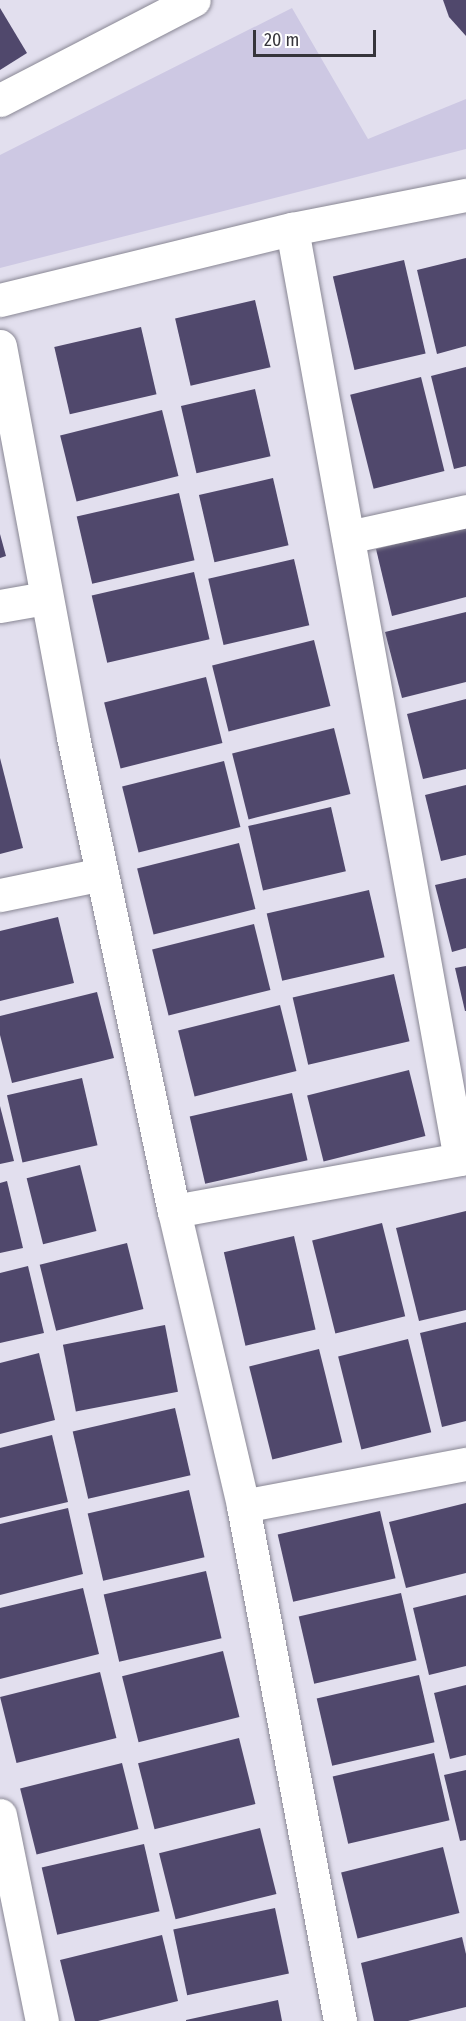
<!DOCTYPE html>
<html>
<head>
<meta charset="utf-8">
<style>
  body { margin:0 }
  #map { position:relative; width:466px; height:2021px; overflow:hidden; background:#e2dfee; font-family:"Fira Sans Condensed",sans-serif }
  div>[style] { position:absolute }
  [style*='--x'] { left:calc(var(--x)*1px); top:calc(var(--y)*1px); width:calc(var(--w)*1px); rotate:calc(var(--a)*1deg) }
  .green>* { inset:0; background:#cdc8e3 }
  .building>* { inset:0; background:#50486c; transform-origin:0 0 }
  .roads { filter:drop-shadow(0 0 2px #898794) drop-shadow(0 0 2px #898794) }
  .street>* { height:33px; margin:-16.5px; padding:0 16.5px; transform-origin:16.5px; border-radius:16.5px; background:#fff }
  span { translate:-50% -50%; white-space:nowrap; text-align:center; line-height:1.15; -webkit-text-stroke:6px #fff; paint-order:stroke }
  .scale { position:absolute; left:253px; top:30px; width:123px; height:27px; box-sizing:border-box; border:3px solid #36353b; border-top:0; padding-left:8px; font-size:18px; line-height:21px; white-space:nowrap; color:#36353b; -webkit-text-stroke:4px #fff; paint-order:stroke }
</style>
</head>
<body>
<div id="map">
  <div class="green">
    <div style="clip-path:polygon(292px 8px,368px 139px,466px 99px,466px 149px,0 268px,0 155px)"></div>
  </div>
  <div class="building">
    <div style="clip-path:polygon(443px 0,466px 0,466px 36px,449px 17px)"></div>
    <div style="clip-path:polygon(0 8px,27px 53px,0 70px)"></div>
    <div style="clip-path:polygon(466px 258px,466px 346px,437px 354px,417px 270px)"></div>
    <div style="left:404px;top:260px;width:96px;height:73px;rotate:77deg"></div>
    <div style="left:255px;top:300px;width:69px;height:82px;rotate:77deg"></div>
    <div style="left:141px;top:327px;width:69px;height:89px;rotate:77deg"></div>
    <div style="clip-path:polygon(466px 367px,466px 466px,454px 469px,431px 376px)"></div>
    <div style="left:421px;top:377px;width:97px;height:73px;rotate:76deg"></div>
    <div style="left:255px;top:389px;width:69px;height:76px;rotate:77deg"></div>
    <div style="left:162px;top:410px;width:68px;height:105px;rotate:76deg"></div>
    <div style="left:273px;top:478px;width:69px;height:76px;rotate:77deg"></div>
    <div style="left:179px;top:493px;width:69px;height:105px;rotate:77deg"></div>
    <div style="clip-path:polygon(466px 527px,466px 597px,392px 616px,376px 549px)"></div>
    <div style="clip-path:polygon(0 534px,6px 556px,0 558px)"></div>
    <div style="left:294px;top:559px;width:68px;height:88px;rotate:77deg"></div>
    <div style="left:194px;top:572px;width:69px;height:105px;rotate:77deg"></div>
    <div style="clip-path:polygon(466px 612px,466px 682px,402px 698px,385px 632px)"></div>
    <div style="left:314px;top:640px;width:68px;height:105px;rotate:76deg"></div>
    <div style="left:206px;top:677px;width:68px;height:105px;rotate:76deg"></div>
    <div style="clip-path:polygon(466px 699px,466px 769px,423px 779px,407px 714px)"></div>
    <div style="left:334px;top:728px;width:68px;height:105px;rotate:76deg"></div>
    <div style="clip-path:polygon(0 758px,23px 848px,0 854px)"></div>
    <div style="left:224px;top:761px;width:68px;height:105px;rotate:76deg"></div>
    <div style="clip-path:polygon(466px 785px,466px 855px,441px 861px,425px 795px)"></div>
    <div style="left:331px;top:807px;width:66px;height:85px;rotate:77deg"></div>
    <div style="left:239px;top:843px;width:68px;height:105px;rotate:76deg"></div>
    <div style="clip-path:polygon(466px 878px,466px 948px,452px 952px,435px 885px)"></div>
    <div style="left:369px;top:890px;width:69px;height:105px;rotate:77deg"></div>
    <div style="clip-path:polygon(58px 917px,74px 983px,0 1001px,0 931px)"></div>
    <div style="left:254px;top:924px;width:68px;height:105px;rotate:76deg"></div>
    <div style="clip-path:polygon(466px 966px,466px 1011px,465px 1011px,455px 968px)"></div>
    <div style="left:394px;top:974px;width:69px;height:104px;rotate:77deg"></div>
    <div style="clip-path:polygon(97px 992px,114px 1058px,12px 1083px,0 1035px,0 1016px)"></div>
    <div style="left:280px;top:1005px;width:68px;height:105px;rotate:76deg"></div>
    <div style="left:409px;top:1070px;width:68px;height:105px;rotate:76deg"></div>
    <div style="left:82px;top:1078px;width:69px;height:77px;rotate:77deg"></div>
    <div style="left:292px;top:1093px;width:69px;height:105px;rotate:77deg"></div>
    <div style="clip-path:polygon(0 1106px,14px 1161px,0 1164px)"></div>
    <div style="left:80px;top:1165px;width:68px;height:55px;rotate:76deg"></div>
    <div style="clip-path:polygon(7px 1181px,23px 1248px,0 1253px,0 1183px)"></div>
    <div style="clip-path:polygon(466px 1211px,466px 1310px,419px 1321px,396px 1228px)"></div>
    <div style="left:382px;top:1223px;width:96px;height:72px;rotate:76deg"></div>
    <div style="left:294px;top:1236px;width:96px;height:72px;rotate:77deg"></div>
    <div style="left:127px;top:1243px;width:68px;height:90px;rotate:76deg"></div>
    <div style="clip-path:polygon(28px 1266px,44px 1333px,0 1343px,0 1273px)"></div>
    <div style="clip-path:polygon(466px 1322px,466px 1421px,442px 1427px,420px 1333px)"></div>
    <div style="left:165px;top:1325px;width:68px;height:104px;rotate:79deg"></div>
    <div style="left:408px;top:1339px;width:96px;height:72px;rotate:76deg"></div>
    <div style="left:319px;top:1349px;width:96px;height:72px;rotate:76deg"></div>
    <div style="clip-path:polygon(39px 1353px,55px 1420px,0 1434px,0 1363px)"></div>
    <div style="left:175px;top:1408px;width:69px;height:105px;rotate:77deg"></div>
    <div style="clip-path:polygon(52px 1435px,68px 1502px,0 1518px,0 1448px)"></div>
    <div style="left:189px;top:1490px;width:69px;height:104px;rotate:77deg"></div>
    <div style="clip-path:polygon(466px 1503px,466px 1573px,406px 1588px,389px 1522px)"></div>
    <div style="clip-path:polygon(68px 1508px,83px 1574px,0 1595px,0 1524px)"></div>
    <div style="left:380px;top:1511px;width:69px;height:105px;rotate:77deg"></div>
    <div style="left:206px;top:1571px;width:69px;height:105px;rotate:77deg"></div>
    <div style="clip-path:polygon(83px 1588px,99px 1654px,0 1679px,0 1608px)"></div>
    <div style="left:401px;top:1593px;width:69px;height:105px;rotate:77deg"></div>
    <div style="clip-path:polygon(466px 1595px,466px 1666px,429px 1675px,413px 1608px)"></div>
    <div style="left:223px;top:1651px;width:68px;height:104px;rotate:76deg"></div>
    <div style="left:100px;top:1672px;width:68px;height:103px;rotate:76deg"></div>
    <div style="left:419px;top:1675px;width:69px;height:105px;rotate:77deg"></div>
    <div style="clip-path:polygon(466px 1685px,466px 1755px,450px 1759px,434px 1693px)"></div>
    <div style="left:239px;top:1738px;width:68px;height:104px;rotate:76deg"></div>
    <div style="left:434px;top:1753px;width:69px;height:104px;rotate:77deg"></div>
    <div style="left:122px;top:1763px;width:68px;height:105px;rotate:76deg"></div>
    <div style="clip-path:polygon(466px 1770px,466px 1840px,460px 1841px,444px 1775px)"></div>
    <div style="left:260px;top:1828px;width:68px;height:104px;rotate:76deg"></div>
    <div style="left:144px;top:1844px;width:69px;height:105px;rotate:77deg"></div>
    <div style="left:443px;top:1847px;width:68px;height:105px;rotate:76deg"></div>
    <div style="left:275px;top:1908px;width:67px;height:104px;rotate:78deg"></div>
    <div style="clip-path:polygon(162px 1935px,178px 2001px,98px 2021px,75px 2021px,60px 1960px)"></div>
    <div style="clip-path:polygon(462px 1937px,466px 1954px,466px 2007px,408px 2021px,374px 2021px,361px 1963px)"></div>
    <div style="clip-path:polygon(278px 2000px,282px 2021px,186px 2021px,186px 2020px)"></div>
  </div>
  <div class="roads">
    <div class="street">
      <div style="--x:0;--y:100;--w:218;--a:-27.3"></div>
      <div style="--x:292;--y:229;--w:945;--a:79.76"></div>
      <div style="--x:0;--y:300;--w:301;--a:-13.7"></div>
      <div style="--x:292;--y:229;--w:177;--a:-11.1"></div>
      <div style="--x:0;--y:346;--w:398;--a:79.4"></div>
      <div style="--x:73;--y:737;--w:485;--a:78"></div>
      <div style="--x:174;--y:1211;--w:303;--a:76.8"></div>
      <div style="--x:243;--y:1506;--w:524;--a:79.33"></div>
      <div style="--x:348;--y:537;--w:121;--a:-12.4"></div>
      <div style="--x:0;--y:606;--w:46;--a:-10.1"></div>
      <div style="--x:0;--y:895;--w:104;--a:-11.6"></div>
      <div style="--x:174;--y:1211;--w:297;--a:-10.3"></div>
      <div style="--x:243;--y:1506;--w:227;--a:-10.7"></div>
      <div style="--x:0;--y:1815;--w:210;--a:78.5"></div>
    </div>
  </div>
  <div class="scale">20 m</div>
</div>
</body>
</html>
